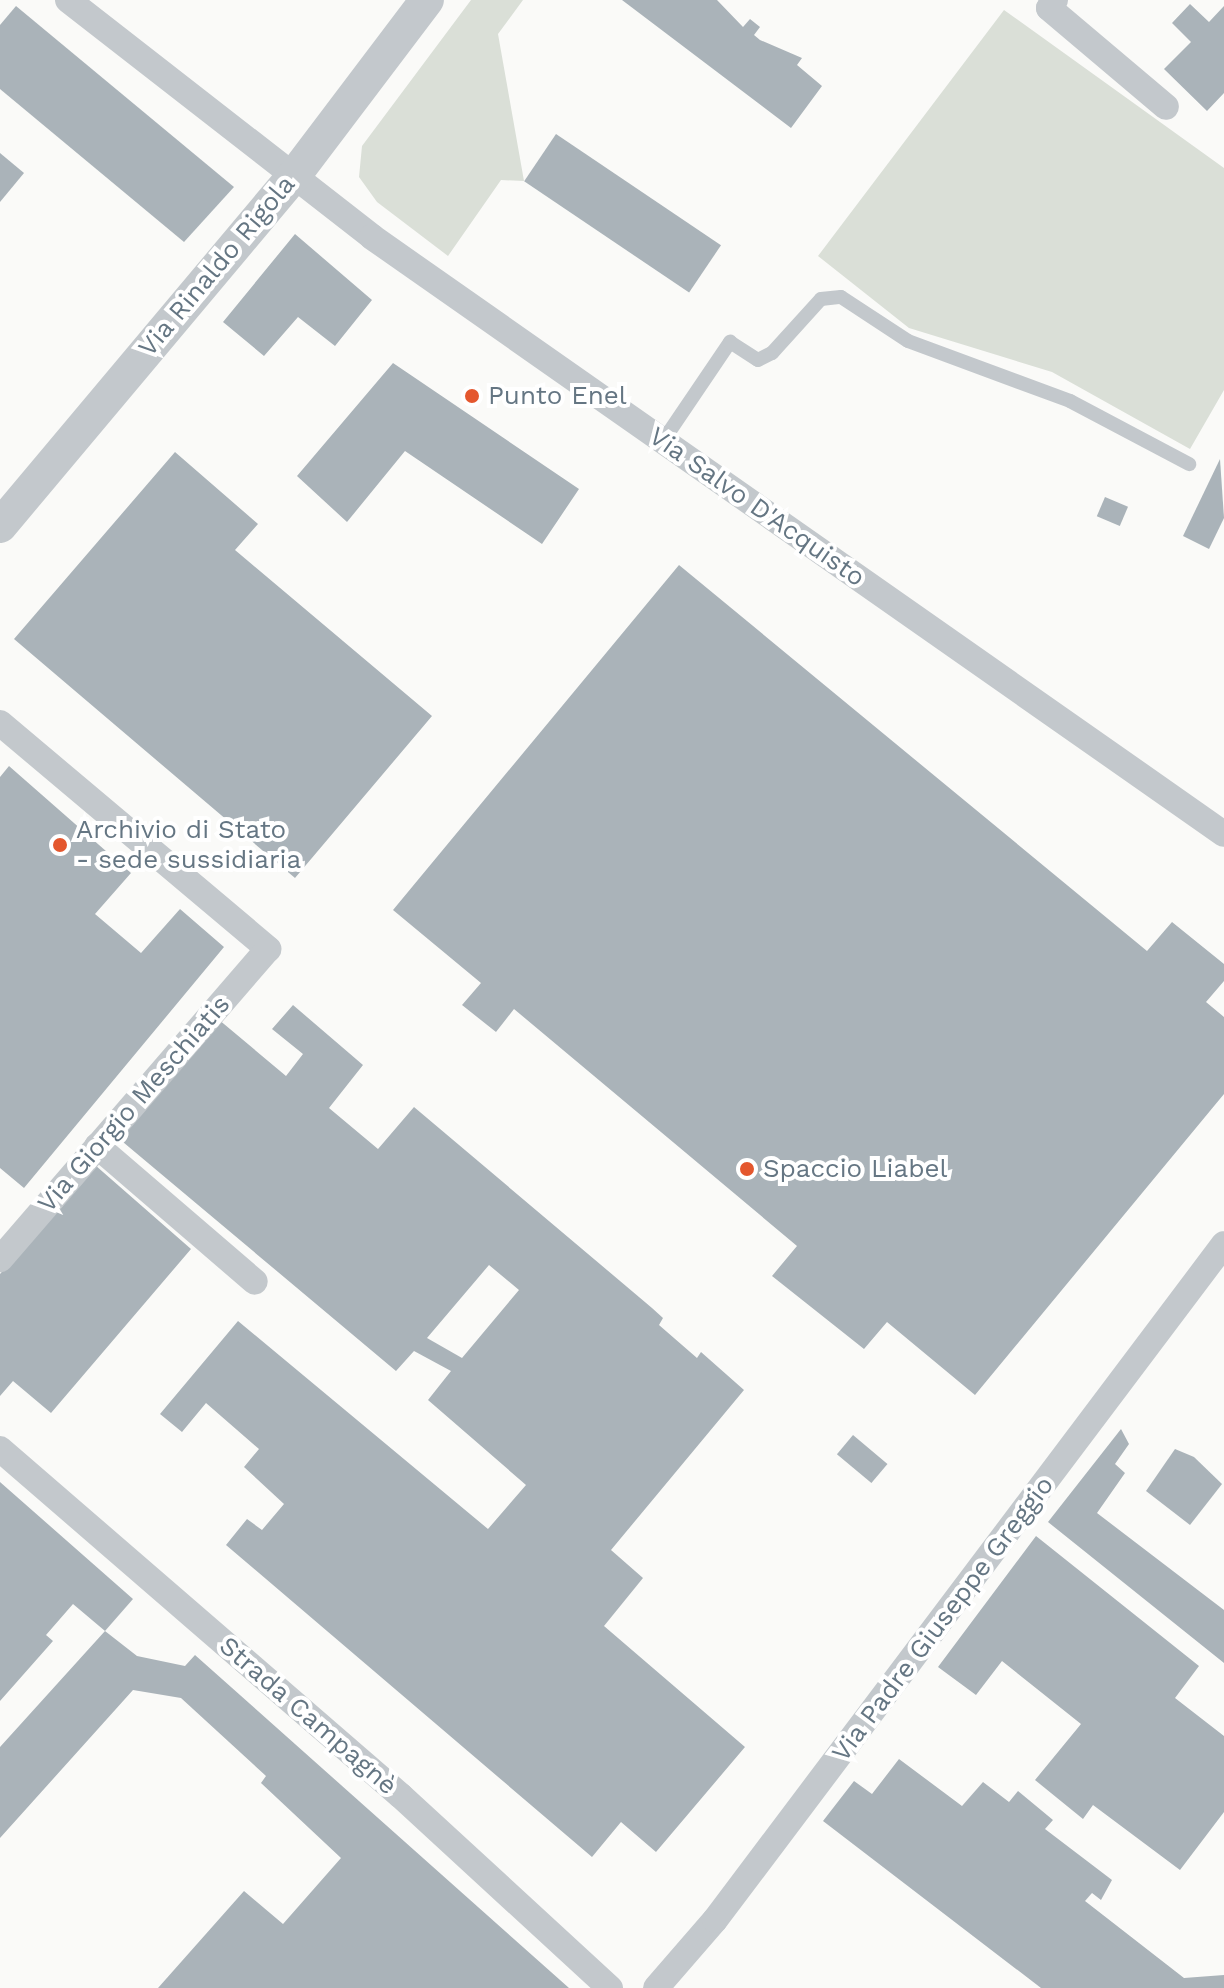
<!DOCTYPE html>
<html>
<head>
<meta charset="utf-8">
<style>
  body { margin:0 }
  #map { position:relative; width:1224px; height:1988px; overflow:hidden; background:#fafaf8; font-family:"Work Sans",sans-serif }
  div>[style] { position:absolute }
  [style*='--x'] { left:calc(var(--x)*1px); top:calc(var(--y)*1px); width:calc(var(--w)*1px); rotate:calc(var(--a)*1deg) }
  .green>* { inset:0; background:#dadfd7 }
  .building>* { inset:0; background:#aab3b9; transform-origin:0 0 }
  .service>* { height:14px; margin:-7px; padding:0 7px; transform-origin:7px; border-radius:7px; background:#c3c8cc }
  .minor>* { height:26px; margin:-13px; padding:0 13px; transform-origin:13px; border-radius:13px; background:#c3c8cc }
  .tertiary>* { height:34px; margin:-17px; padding:0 17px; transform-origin:17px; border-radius:17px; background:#c3c8cc }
  .dots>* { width:22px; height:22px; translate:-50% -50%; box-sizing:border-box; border:4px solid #fff; border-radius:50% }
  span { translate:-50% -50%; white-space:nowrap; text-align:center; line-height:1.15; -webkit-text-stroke:8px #fff; paint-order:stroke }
  .street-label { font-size:26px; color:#657683 }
  .poi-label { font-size:26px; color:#657683 }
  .left { translate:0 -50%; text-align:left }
</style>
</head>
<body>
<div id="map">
  <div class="green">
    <div style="clip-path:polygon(471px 0,523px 0,498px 34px,524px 181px,501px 180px,448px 256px,377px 202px,359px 177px,362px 146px)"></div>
    <div style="clip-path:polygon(1004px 10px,1224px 168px,1224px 390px,1190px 449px,1052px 372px,909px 328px,818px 256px)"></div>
  </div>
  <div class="building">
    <div style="clip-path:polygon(622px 0,717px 0,743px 27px,750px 19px,760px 27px,754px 35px,760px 40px,802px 58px,797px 65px,822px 86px,791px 128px)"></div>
    <div style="clip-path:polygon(1190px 4px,1209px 22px,1224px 6px,1224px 93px,1207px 111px,1164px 69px,1191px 42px,1172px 23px)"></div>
    <div style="clip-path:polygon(16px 6px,234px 187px,184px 242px,0 89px,0 25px)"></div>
    <div style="left:556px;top:134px;width:199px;height:57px;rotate:34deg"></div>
    <div style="clip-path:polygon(0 153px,24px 173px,0 202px)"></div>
    <div style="clip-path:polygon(295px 234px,372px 300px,335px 346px,298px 317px,264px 356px,223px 322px)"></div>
    <div style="clip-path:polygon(393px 363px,579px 489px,542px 544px,405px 451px,347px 522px,297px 476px)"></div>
    <div style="clip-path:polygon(175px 452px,258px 524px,235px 550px,432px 716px,295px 878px,14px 639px)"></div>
    <div style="clip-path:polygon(1220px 459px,1224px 518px,1209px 549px,1183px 536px)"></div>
    <div style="left:1105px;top:497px;width:25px;height:21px;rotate:23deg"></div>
    <div style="clip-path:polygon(679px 565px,1147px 951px,1172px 922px,1224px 964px,1224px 981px,1206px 1002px,1224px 1017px,1224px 1094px,975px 1395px,887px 1322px,864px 1349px,772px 1276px,797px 1246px,514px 1009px,496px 1032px,462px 1005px,481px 983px,393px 910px)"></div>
    <div style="clip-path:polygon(9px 766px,131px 873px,95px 914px,141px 953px,180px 909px,224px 947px,24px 1188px,0 1168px,0 777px)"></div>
    <div style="clip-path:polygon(evenodd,293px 1005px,363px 1065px,329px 1108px,378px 1149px,414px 1107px,652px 1308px,663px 1318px,659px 1325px,697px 1358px,701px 1352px,744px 1390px,611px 1550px,643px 1578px,604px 1626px,745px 1747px,656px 1852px,621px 1822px,592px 1857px,226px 1545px,247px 1519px,262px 1530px,284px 1504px,244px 1467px,259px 1449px,206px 1403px,182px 1432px,160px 1414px,238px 1321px,488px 1529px,526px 1485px,428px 1400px,451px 1371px,414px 1351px,396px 1371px,117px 1137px,218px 1019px,286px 1076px,303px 1054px,272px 1029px,293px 1005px,489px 1265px,519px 1290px,462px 1358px,427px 1338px,489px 1265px)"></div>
    <div style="clip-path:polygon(95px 1165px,191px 1249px,51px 1413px,13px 1381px,0 1396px,0 1274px)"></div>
    <div style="clip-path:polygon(1121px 1429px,1129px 1444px,1115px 1464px,1125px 1473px,1097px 1513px,1224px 1610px,1224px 1663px,1048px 1522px)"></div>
    <div style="left:853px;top:1435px;width:45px;height:25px;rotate:40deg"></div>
    <div style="clip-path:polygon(1175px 1449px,1194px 1457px,1222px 1484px,1190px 1525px,1146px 1491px)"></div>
    <div style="clip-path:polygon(0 1482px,133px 1599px,105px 1631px,73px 1604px,46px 1635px,53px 1641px,0 1701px)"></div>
    <div style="clip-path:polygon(1036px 1536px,1199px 1666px,1175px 1698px,1224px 1736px,1224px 1812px,1180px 1870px,1093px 1805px,1083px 1819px,1035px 1780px,1081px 1724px,1002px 1661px,976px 1695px,938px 1667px)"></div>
    <div style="clip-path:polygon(105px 1631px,137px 1656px,185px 1666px,195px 1655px,569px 1988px,158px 1988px,244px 1891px,283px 1924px,341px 1858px,261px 1783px,266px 1776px,181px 1698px,133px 1690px,0 1838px,0 1747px)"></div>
    <div style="clip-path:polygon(899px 1759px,962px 1806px,983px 1782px,1009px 1802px,1018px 1791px,1053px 1820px,1045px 1829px,1112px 1880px,1101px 1900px,1092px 1893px,1085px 1901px,1184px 1978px,1224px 1975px,1224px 1988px,1041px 1988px,823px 1821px,854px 1781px,872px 1794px)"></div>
  </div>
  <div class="service">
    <div style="--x:663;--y:441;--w:120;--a:-55.9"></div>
    <div style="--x:730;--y:342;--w:33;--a:33"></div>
    <div style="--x:758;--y:360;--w:16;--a:-27"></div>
    <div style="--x:772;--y:353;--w:73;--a:-47.8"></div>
    <div style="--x:821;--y:299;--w:20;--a:-6"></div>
    <div style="--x:841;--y:297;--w:80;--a:33.3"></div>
    <div style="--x:908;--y:341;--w:173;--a:20.3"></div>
    <div style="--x:1070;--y:401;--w:135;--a:27.9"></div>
  </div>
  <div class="minor">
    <div style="--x:68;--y:0;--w:385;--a:37.9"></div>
    <div style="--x:372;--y:237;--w:1040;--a:35.02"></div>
    <div style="--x:1055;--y:0;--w:10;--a:127"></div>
    <div style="--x:1049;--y:8;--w:153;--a:40.2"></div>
    <div style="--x:0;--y:723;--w:351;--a:40.1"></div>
    <div style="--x:268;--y:949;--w:410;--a:130.8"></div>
    <div style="--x:97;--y:1146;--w:208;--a:40.7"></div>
    <div style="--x:0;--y:1449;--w:530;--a:40.87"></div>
    <div style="--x:401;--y:1796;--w:284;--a:42.6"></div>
    <div style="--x:656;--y:1988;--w:90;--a:-49.1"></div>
    <div style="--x:715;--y:1920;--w:846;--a:-53.02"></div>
  </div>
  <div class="tertiary">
    <div style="--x:0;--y:526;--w:456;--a:-50"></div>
    <div style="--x:293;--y:177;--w:222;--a:-52.9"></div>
  </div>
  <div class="dots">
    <div style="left:472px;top:396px;background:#e4572e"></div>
    <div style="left:60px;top:845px;background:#e4572e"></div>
    <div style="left:747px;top:1169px;background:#e4572e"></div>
  </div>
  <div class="street-label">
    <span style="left:217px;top:266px;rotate:-50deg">Via Rinaldo Rigola</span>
    <span style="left:757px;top:507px;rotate:35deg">Via Salvo D'Acquisto</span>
    <span style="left:134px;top:1104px;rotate:-49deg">Via Giorgio Meschiatis</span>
    <span style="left:943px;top:1619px;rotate:-53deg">Via Padre Giuseppe Greggio</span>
    <span style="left:308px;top:1716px;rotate:41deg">Strada Campagnè</span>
  </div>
  <div class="poi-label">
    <span class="left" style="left:488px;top:396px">Punto Enel</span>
    <span class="left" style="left:76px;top:845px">Archivio di Stato<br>- sede sussidiaria</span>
    <span class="left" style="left:763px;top:1169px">Spaccio Liabel</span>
  </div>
</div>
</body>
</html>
